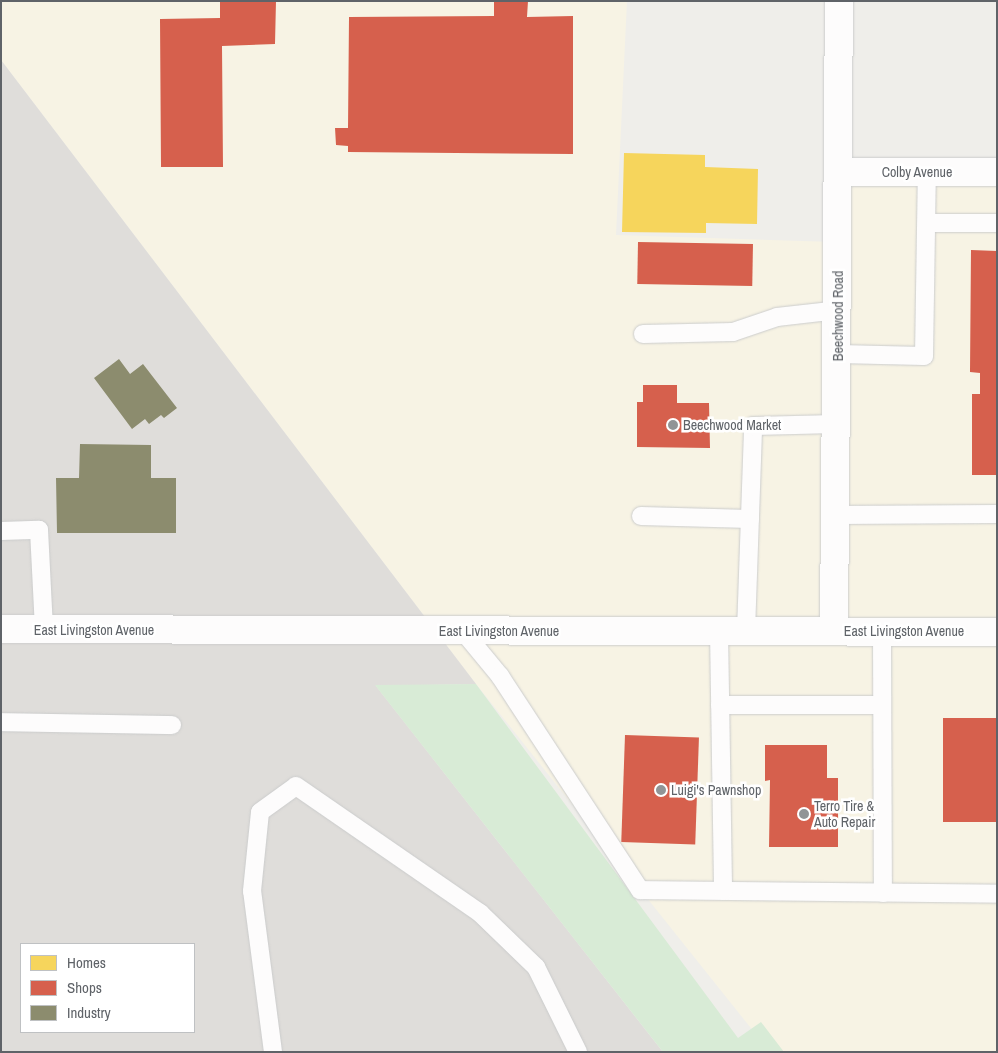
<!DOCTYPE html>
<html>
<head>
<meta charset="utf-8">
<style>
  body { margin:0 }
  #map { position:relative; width:998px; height:1053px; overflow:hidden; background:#efeeea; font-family:"Archivo Narrow",sans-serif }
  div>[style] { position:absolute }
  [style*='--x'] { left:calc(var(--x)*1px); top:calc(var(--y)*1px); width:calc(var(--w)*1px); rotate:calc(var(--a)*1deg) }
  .commercial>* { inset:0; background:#f7f3e4 }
  .industrial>* { inset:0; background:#dfddda }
  .green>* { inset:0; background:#d8ebd6 }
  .homes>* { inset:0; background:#f6d55c }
  .shops>* { inset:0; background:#d6604d; transform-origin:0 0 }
  .industry>* { inset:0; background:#8c8c6e }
  .roads { filter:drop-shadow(0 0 1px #cbcccc) drop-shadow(0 0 1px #cbcccc) }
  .service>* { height:18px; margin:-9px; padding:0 9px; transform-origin:9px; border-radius:9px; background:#fdfcfc }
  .minor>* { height:28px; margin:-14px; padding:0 14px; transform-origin:14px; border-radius:14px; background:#fdfcfc }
  .tertiary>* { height:28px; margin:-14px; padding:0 14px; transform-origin:14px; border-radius:14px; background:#fdfcfc }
  .secondary>* { height:28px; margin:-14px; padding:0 14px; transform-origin:14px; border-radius:14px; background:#fdfcfc }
  .dots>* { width:14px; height:14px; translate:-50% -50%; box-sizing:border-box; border:2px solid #fff; border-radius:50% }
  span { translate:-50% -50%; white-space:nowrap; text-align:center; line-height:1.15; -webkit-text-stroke:5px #fff; paint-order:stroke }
  .street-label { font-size:14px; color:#5f6368 }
  .poi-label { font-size:14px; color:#5f6368 }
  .left { translate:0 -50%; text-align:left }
  .frame { position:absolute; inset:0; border:2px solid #5f6368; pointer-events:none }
  .legend { position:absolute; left:20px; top:943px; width:175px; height:90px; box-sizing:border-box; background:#fff; border:1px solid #bfc1c3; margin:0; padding:6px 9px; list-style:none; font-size:15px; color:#5f6368 }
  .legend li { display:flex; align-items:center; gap:10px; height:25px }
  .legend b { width:25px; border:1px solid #bfc1c3 }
</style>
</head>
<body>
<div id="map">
  <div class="commercial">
    <div style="clip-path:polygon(1px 1px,627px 1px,616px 235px,835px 242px,837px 167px,997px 168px,997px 1052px,770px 1052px,476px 684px,1px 60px)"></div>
  </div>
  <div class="industrial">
    <div style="clip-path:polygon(evenodd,1px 60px,476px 684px,376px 686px,663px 1052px,1px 1052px,1px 60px,21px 944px,194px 944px,194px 1032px,21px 1032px,21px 944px)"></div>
  </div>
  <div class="green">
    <div style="clip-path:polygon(476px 684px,738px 1038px,761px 1022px,784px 1052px,663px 1052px,375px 685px)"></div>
  </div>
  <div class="homes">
    <div style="clip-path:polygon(624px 153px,705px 155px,705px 167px,758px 169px,757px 224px,706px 223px,706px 233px,622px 232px)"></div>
  </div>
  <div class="shops">
    <div style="clip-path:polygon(220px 1px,276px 1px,275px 44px,222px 46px,223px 167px,161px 167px,160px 19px,220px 18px)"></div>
    <div style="clip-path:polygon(494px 1px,528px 1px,527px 17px,573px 16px,573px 154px,348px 152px,348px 146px,336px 145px,335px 128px,348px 128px,349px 17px,494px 16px)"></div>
    <div style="left:638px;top:242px;width:115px;height:42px;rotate:1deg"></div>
    <div style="clip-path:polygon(971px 250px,997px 251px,997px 475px,972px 475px,972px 394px,980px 394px,980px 373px,970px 372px)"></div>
    <div style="clip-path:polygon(643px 385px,677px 385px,677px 403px,709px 403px,710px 448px,637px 447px,637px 402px,643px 402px)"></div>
    <div style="left:943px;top:718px;width:54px;height:104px"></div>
    <div style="left:625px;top:735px;width:74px;height:107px;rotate:2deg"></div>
    <div style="clip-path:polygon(765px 745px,827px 745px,827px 778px,838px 778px,838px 847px,769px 847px,770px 780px,765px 781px)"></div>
  </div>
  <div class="industry">
    <div style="clip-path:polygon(119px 359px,130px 374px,143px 364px,177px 408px,164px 418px,161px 415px,149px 424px,145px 419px,132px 429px,94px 378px)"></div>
    <div style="clip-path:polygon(80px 444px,151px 445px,151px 478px,176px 478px,176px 533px,57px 533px,56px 478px,79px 478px)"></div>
  </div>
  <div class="roads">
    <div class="service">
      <div style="--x:927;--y:223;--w:70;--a:0"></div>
      <div style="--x:643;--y:334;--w:90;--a:-1.3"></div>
      <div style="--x:733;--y:332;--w:46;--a:-18.8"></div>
      <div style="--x:777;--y:317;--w:61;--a:-6.5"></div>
      <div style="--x:838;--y:354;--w:86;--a:1.3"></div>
      <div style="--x:924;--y:356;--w:184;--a:-89.1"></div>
      <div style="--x:836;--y:515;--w:161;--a:-0.4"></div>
      <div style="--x:641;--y:516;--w:109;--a:1.6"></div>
      <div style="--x:1;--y:531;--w:38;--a:-2"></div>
      <div style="--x:39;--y:530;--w:99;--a:87.1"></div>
      <div style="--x:462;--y:630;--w:60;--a:50.4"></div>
      <div style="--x:500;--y:676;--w:256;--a:56.8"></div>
      <div style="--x:640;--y:890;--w:357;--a:0.6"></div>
      <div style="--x:719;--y:631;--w:260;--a:89.1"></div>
      <div style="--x:746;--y:631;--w:205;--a:-88"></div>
      <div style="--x:753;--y:426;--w:84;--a:-1.4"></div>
      <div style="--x:882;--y:631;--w:262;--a:89.8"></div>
      <div style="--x:720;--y:705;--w:162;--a:0"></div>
      <div style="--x:1;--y:722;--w:171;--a:1"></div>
      <div style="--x:273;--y:1052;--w:162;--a:-97.4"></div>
      <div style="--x:252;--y:891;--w:79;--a:-84.2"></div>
      <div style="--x:260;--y:812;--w:44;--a:-35.8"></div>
      <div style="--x:296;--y:786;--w:224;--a:34.6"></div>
      <div style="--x:480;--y:913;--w:78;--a:44"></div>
      <div style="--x:536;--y:967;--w:95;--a:63.7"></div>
    </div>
    <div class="minor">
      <div style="--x:838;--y:172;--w:159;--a:0"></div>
    </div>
    <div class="tertiary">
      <div style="--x:834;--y:631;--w:630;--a:-89.55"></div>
    </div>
    <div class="secondary">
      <div style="--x:1;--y:629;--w:996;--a:0.17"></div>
    </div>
  </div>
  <div class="dots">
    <div style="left:673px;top:425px;background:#919496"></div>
    <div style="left:661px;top:790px;background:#919496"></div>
    <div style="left:804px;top:814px;background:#919496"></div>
  </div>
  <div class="street-label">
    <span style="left:917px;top:172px">Colby Avenue</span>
    <span style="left:838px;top:316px;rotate:-90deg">Beechwood Road</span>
    <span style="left:94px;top:630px">East Livingston Avenue</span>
    <span style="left:499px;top:631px">East Livingston Avenue</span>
    <span style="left:904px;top:631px">East Livingston Avenue</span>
  </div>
  <div class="poi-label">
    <span class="left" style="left:683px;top:425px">Beechwood Market</span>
    <span class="left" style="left:671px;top:790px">Luigi's Pawnshop</span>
    <span class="left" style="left:814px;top:814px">Terro Tire &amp;<br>Auto Repair</span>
  </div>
  <div class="frame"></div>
  <ul class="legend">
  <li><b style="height:14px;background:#f6d55c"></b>Homes</li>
  <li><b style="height:14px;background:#d6604d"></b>Shops</li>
  <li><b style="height:14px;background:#8c8c6e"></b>Industry</li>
  </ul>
</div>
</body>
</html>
